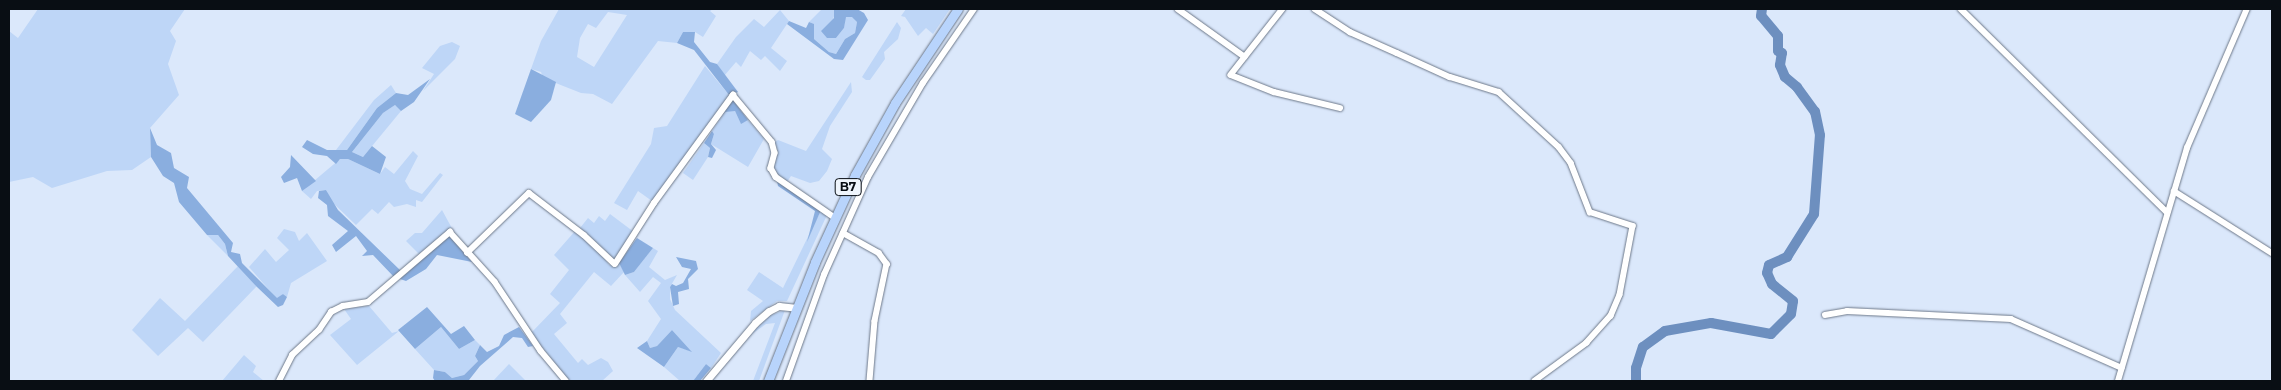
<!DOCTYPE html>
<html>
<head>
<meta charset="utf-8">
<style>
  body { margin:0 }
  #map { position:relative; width:2281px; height:390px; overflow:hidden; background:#dbe8fb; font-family:Montserrat,sans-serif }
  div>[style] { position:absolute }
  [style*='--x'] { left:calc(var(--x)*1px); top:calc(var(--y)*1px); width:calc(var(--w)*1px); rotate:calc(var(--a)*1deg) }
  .green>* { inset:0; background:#bed6f7 }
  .forest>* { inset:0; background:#8aaedf }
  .river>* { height:10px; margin:-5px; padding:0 5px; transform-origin:5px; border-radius:5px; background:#6d8fbf }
  .roads { filter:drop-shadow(0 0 1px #6d7889) drop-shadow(0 0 1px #6d7889) }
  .minor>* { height:5.5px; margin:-2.75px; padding:0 2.75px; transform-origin:2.75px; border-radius:2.75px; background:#fff }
  .tertiary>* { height:7px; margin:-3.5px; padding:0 3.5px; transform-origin:3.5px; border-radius:3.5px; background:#fff }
  .trunk>* { height:9px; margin:-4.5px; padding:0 4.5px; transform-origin:4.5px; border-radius:4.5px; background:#b8d4fc }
  span { translate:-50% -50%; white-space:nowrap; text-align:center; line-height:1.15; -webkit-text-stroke:4px #eff5fc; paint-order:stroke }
  .shield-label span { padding:1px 4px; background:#eff5fc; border:1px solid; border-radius:4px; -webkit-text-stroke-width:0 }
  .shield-label { font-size:12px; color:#090e14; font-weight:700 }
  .frame { position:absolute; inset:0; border:10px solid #090e14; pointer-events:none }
</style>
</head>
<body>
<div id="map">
  <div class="green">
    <div style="clip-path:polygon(38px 9px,185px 9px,170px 31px,176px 41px,168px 64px,179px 95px,150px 128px,151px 157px,132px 170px,107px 171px,52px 188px,33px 177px,9px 182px,9px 31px,18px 38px)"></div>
    <div style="clip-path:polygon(evenodd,559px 9px,713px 9px,710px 11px,716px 16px,703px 37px,695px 32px,683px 32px,677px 43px,658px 41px,612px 104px,593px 94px,581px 93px,543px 78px,541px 72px,531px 69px,541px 41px,559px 9px,608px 12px,627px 15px,594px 67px,577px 57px,580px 38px,588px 24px,596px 28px,608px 12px)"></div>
    <div style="clip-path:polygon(822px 9px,836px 10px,827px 38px,836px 38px,844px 28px,845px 17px,852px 16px,857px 22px,855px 33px,845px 39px,836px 54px,829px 52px,814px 39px,812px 31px,813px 24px,809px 22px)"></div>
    <div style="clip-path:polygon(906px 9px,950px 9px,933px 34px,926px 28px,918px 36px,905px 17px,901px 16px)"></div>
    <div style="clip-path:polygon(780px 10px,789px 21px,771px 48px,787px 61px,780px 71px,765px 56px,761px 60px,750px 51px,741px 67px,736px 62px,724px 76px,717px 64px,736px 37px,754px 19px,764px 27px)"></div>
    <div style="clip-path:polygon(897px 22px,901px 28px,898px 39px,884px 52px,885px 59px,870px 80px,866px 80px,862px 77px)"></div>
    <div style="clip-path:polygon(452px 42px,460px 46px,455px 59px,423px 91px,434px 74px,422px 68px,440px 46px)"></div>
    <div style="clip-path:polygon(705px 66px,729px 95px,652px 201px,638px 191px,627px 210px,614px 203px,651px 144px,654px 128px,667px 126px)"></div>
    <div style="clip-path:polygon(851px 82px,852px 92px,830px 126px,822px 149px,832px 159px,827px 171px,819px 181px,810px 183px,791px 176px,787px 182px,777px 175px,774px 169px,778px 151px,775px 142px,778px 140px,806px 151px)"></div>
    <div style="clip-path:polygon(391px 85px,396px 93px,377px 108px,347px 150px,336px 150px,374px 100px)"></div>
    <div style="clip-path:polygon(395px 105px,401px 111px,363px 157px,352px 152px,383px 113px)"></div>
    <div style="clip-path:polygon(730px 110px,735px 111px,741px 123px,748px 120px,764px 139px,748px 167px,711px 144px,714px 134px,712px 131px,725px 112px)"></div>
    <div style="clip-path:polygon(704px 143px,710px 148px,708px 157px,693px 180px,683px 173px)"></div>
    <div style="clip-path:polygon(413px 151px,418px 156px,405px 181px,410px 189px,422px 194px,440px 173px,443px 175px,422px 202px,416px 200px,416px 207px,407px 204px,394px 207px,389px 202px,378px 214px,372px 209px,356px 225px,331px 201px,326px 190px,317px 191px,311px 199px,302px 191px,340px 159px,348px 159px,380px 174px,385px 167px,394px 174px)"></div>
    <div style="clip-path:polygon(442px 210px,454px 232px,446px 232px,419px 254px,406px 241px,415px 233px,422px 233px)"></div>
    <div style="clip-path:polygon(821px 210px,827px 215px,787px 301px,777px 301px,750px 321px,751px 311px,763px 301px,747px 290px,759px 272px,783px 288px)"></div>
    <div style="clip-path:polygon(610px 214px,634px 232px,615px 260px,580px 228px,588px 218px,594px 223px,599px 216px,605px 221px)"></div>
    <div style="clip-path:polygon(284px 229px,295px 232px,299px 241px,307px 233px,327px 261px,291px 283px,287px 297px,283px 294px,277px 299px,249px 267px,265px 249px,276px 262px,289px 250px,277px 238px)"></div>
    <div style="clip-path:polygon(576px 230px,600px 251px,609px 265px,619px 263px,624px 272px,611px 286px,594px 272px,560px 314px,567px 323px,554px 334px,578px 363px,582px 359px,588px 365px,601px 358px,608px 362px,613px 371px,602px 381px,569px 381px,531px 333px,560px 303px,550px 294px,569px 270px,554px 255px)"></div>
    <div style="clip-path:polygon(207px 235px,218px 235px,225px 244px,228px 256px)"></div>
    <div style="clip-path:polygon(653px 248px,658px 251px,649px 267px,665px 280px,677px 275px,670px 287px,670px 299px,675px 310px,721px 353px,711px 368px,706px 364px,693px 381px,680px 381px,664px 367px,678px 347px,691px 351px,672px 330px,657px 346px,650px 348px,647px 341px,661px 319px,648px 301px,661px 283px,653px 277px,640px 292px,625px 275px,634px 272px)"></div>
    <div style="clip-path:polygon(238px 266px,257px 286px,203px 342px,188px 328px,158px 356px,132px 330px,160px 298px,185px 321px)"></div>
    <div style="clip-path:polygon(369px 306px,392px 333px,399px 331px,357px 365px,330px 335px,351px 319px,344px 309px)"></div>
    <div style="clip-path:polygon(785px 310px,759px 381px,753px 381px,775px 323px,766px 324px,749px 336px,769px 316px)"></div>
    <div style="clip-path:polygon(441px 327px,459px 349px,475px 340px,480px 345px,475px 356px,478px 361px,464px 375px,452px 378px,445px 372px,434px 370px,415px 349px)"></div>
    <div style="clip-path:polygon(244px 355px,256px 366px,253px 372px,264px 381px,222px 381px)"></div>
    <div style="clip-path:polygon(509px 364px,526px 381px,493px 381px)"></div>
  </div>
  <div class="forest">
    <div style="clip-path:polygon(834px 9px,857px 9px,864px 13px,868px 20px,843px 60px,834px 59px,787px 24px,789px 21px,806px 28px,809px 22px,814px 24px,814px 39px,829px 52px,836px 54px,845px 39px,855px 33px,857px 22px,852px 17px,846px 17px,844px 28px,836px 38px,827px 38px,821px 31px,834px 18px)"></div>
    <div style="clip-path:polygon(683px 32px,695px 32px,694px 42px,710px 62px,717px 64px,738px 92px,729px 95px,694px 50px,677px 43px)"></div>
    <div style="clip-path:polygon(531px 69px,556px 82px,551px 100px,531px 122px,515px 114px)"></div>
    <div style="clip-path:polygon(430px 79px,414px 102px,401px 111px,395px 105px,383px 113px,352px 152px,363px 157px,372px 146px,386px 157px,380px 174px,348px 159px,340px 159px,336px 164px,327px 156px,313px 154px,302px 147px,307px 140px,327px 150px,347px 150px,377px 108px,396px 93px,408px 95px)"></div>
    <div style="clip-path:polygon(732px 99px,748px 120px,741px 124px,735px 111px,725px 112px,720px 117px)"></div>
    <div style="clip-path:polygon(150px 128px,157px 145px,171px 153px,174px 168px,189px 177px,187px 188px,233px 243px,231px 252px,240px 254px,242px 263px,277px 298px,283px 294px,287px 297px,283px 305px,278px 307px,257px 287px,228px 256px,225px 244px,218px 235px,207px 235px,179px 202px,174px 183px,163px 176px,151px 157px)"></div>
    <div style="clip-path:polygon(712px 131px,714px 134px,711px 144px,716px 150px,712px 158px,708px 157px,710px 148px,704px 143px)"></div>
    <div style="clip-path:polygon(291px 155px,316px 181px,302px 191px,297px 178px,284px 183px,281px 177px,290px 167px)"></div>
    <div style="clip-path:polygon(777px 181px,821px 210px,807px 242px,815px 211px,778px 186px)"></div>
    <div style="clip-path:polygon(326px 190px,338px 210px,401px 271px,394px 277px,373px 255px,362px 256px,367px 251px,356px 236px,336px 252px,332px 245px,348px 231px,328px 216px,327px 205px,318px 198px,319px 191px)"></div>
    <div style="clip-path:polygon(449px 236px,472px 262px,437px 255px,426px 269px,406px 281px,400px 279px)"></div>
    <div style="clip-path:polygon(637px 238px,653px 248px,634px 272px,625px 275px,619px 263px)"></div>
    <div style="clip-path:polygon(676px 257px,696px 261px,698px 269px,688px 279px,689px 289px,678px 292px,679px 304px,673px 306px,670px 287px,672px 284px,676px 286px,683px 283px,691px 269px,682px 267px)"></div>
    <div style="clip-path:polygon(427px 307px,451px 334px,464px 326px,475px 340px,459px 349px,441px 327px,415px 349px,398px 330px)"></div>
    <div style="clip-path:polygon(519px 327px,533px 346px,528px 347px,522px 338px,513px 337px,480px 366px,469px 380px,435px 381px,433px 378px,434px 370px,445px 372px,452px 378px,464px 375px,478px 361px,475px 356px,480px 345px,487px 352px,499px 346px,504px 335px)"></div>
    <div style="clip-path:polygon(672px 330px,692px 352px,678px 347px,664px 367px,637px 348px,647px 341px,650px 348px,657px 346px)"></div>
    <div style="clip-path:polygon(706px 364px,711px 368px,700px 381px,693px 381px)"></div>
  </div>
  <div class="river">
    <div style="--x:1636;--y:381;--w:13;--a:-90"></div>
    <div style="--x:1636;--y:368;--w:22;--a:-72"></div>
    <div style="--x:1643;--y:347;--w:27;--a:-36"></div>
    <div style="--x:1665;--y:331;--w:47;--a:-9.9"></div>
    <div style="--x:1711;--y:323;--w:61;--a:10.4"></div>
    <div style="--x:1771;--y:334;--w:28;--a:-45"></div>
    <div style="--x:1791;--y:314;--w:13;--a:-81"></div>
    <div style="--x:1793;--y:301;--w:27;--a:-141"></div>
    <div style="--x:1772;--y:284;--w:12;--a:-114"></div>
    <div style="--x:1767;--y:273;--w:8;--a:-76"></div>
    <div style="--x:1769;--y:265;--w:20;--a:-24"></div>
    <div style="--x:1787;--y:257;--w:51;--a:-57.9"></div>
    <div style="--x:1814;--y:214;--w:79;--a:-85.7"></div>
    <div style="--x:1820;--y:135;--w:24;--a:-102"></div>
    <div style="--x:1815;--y:112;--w:31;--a:-126"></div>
    <div style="--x:1797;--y:87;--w:16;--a:-140"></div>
    <div style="--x:1785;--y:77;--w:13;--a:-113"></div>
    <div style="--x:1780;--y:65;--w:12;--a:-81"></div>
    <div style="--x:1782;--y:53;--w:4;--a:-153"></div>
    <div style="--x:1778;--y:51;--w:15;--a:-90"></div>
    <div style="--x:1778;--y:36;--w:26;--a:-130"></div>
    <div style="--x:1761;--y:16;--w:7;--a:-82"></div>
  </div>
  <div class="roads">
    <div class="minor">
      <div style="--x:1178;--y:9;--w:82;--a:35.6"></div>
      <div style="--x:1283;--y:9;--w:84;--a:128.2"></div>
      <div style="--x:1231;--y:75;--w:46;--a:21.6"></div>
      <div style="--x:1274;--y:92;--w:68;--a:13.6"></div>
      <div style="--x:1315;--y:9;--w:42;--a:33.3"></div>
      <div style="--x:1350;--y:32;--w:51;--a:24.1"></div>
      <div style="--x:1397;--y:53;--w:58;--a:24.4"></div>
      <div style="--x:1450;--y:77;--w:51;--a:17"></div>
      <div style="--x:1499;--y:92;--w:81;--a:42.5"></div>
      <div style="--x:1559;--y:147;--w:20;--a:53"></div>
      <div style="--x:1571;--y:163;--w:53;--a:68.8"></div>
      <div style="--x:1590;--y:212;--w:45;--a:18"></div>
      <div style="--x:1633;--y:226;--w:70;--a:100.7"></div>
      <div style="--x:1620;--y:295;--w:23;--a:113"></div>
      <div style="--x:1611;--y:316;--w:36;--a:132"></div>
      <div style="--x:1587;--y:343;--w:64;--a:143.8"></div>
      <div style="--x:1961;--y:9;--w:289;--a:44.6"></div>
      <div style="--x:2174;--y:191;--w:116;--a:32.3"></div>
      <div style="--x:843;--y:233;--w:41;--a:29.1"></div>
      <div style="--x:879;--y:253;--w:14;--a:54"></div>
      <div style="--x:887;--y:264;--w:58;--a:101.9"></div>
      <div style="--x:875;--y:321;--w:60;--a:94.8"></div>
      <div style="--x:467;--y:253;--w:86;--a:-44.1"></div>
      <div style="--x:529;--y:193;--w:69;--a:37.4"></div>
      <div style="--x:584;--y:235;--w:42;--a:43.1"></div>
      <div style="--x:615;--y:264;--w:72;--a:-57.4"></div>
      <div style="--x:654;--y:203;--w:134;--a:-53.8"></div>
      <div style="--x:733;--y:95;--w:61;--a:50.3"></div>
      <div style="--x:772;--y:142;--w:11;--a:75"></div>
      <div style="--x:775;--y:153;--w:16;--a:105"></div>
      <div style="--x:771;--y:168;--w:10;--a:61"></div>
      <div style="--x:776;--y:177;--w:70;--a:34.6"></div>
      <div style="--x:1825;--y:315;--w:22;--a:-10"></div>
      <div style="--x:1847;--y:311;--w:164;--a:2.8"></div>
      <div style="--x:2011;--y:319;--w:121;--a:23.8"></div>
      <div style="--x:279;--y:381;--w:29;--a:-63"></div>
      <div style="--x:292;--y:355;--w:37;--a:-43"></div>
      <div style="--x:319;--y:330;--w:22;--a:-56"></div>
      <div style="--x:331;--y:312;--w:13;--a:-27"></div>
      <div style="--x:343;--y:306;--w:25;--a:-9"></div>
      <div style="--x:368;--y:302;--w:108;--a:-40.5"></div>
      <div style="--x:450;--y:232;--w:67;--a:48"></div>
      <div style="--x:495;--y:282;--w:83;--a:56.3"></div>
      <div style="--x:541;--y:351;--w:39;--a:50"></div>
      <div style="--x:786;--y:381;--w:113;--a:-70.3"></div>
      <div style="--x:824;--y:275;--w:107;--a:-65.8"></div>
      <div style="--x:868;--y:177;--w:109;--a:-59.7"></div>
      <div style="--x:923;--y:83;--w:90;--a:-55.4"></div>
      <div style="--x:2118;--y:381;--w:243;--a:-73.5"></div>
      <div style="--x:2187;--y:148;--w:151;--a:-66.7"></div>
    </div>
    <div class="tertiary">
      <div style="--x:706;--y:381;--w:76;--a:-49.8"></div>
      <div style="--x:755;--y:323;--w:18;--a:-41"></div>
      <div style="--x:769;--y:311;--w:11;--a:-27"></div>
      <div style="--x:779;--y:306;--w:18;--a:6"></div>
    </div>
    <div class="trunk">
      <div style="--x:768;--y:381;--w:128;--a:-68.4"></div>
      <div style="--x:815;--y:262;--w:96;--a:-65.3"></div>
      <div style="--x:855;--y:175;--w:82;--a:-60.9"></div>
      <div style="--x:895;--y:103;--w:113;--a:-56.2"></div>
    </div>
  </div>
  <div class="shield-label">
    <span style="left:848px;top:187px">B7</span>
  </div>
  <div class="frame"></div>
</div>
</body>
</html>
